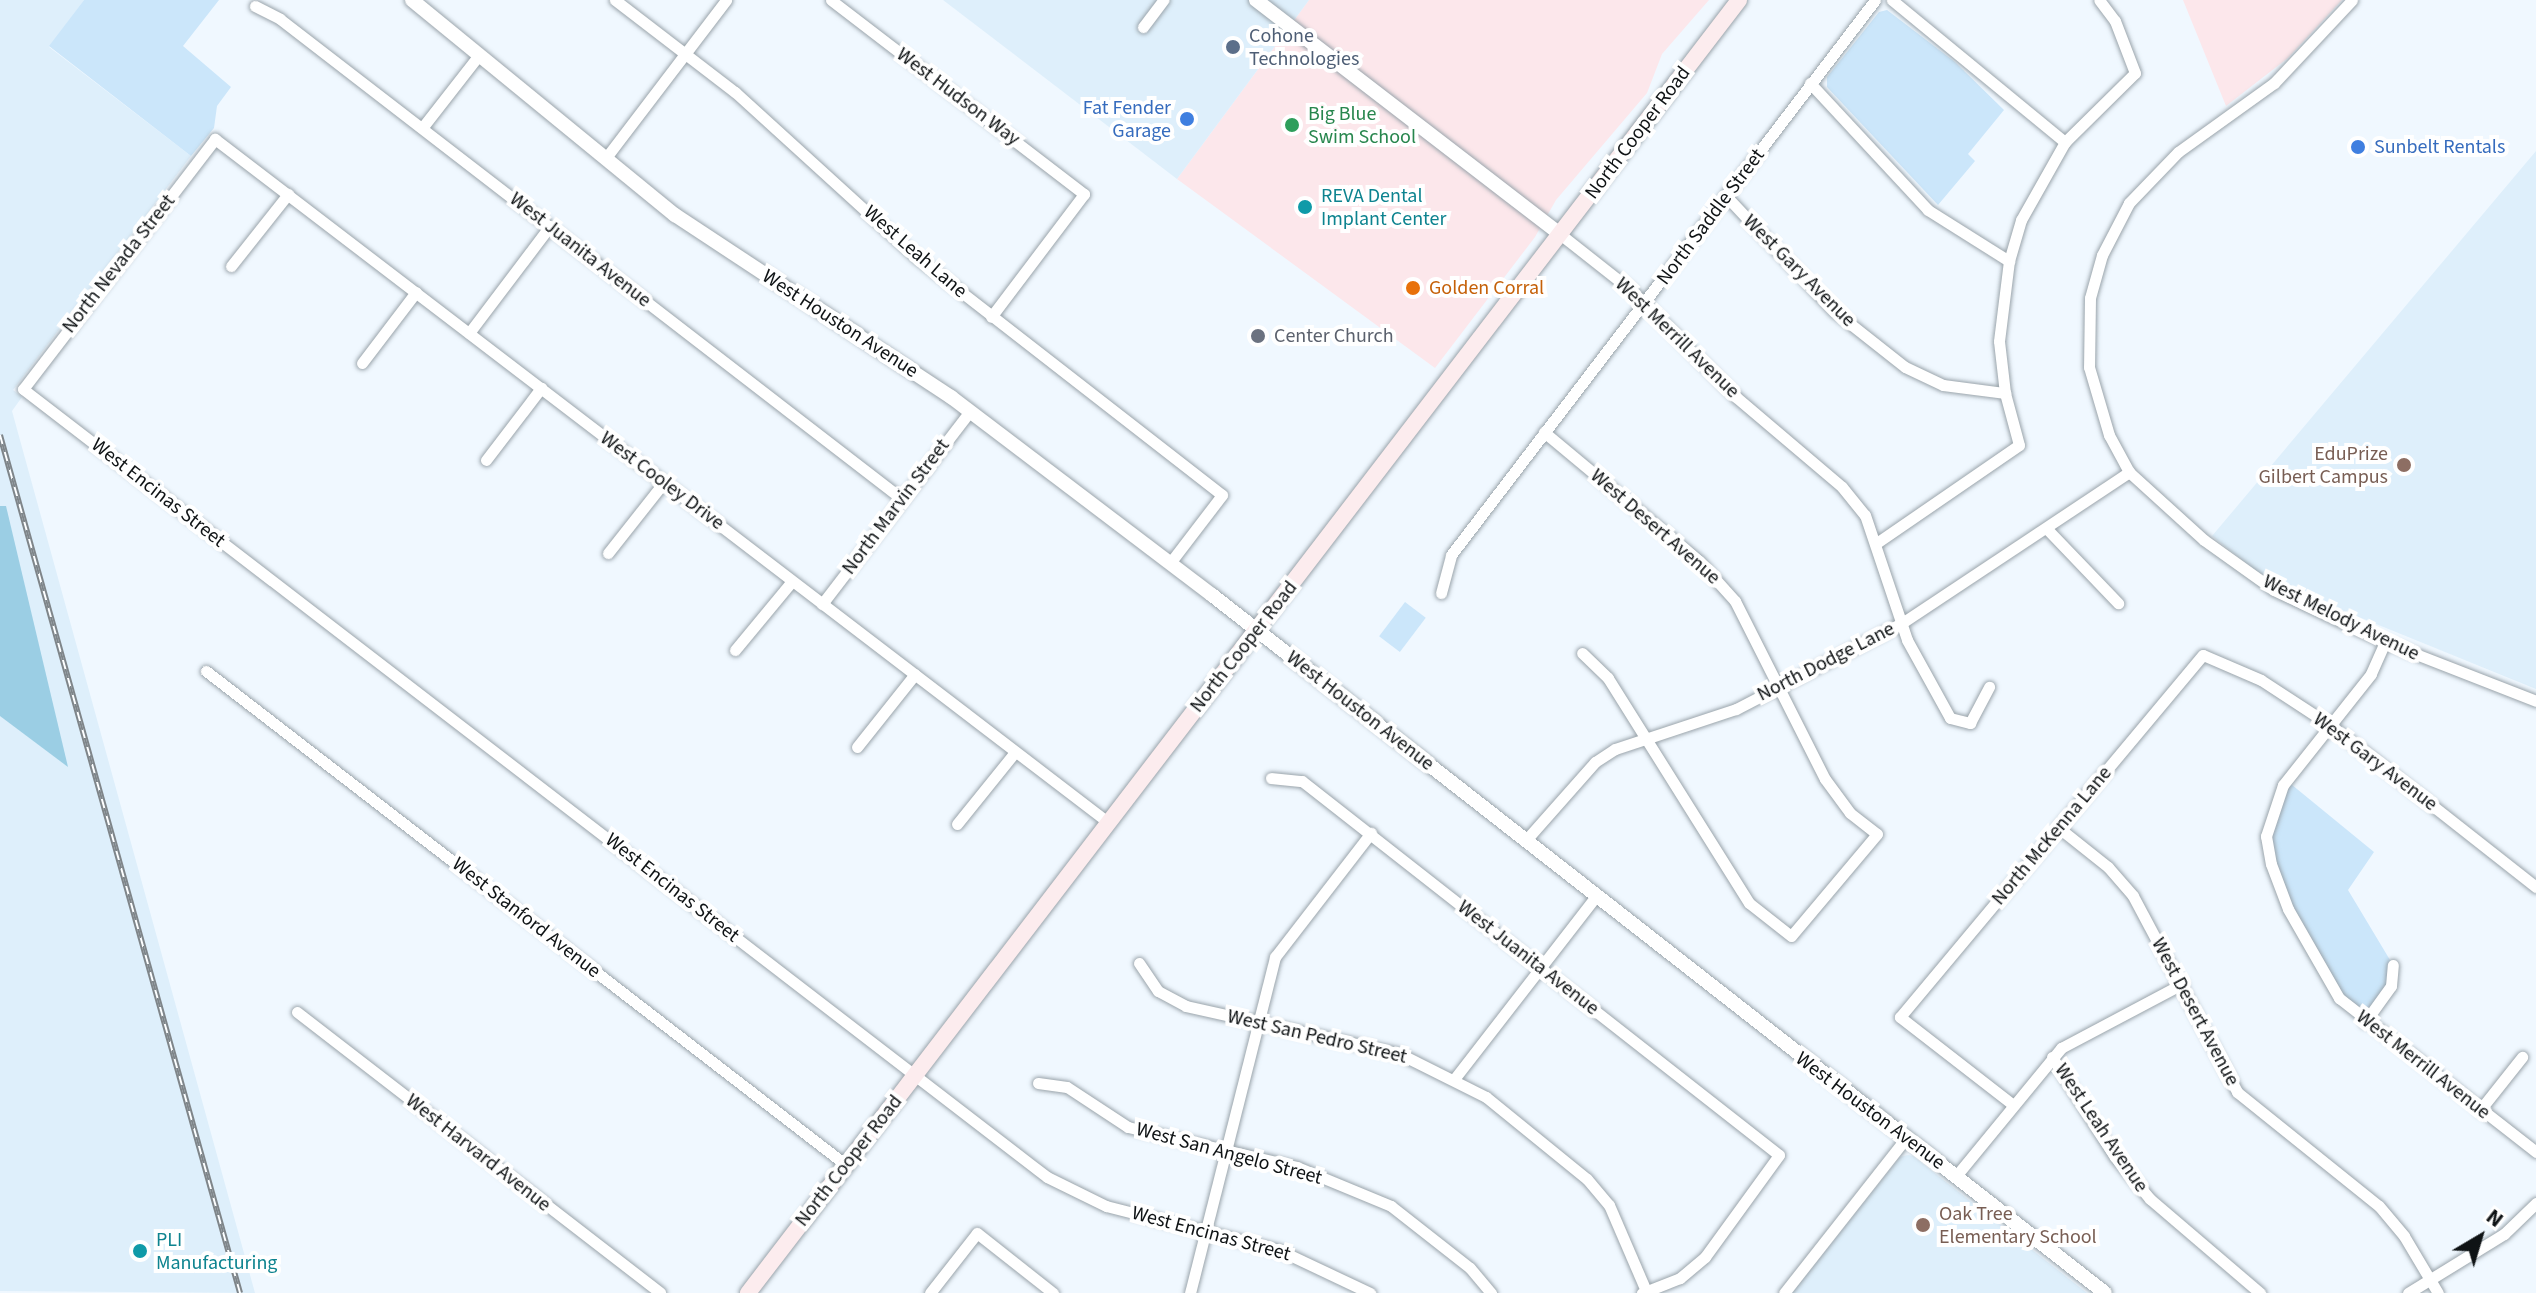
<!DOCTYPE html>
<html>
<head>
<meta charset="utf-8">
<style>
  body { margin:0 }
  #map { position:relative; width:2536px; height:1293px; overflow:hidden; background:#f0f8ff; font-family:"Source Sans 3",sans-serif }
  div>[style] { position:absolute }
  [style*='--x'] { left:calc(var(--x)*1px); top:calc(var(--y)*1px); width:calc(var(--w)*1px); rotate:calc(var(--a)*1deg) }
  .commercial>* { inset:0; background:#fce7eb }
  .built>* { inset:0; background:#deeffb }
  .green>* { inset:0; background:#cbe6fa; transform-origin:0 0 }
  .water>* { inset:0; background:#9bcee4 }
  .roads { filter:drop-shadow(0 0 2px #9aa4ab) drop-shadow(0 0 2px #9aa4ab) }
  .minor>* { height:11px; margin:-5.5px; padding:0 5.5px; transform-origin:5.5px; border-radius:5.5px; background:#fff }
  .tertiary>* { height:14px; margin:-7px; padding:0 7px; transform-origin:7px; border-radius:7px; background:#fff }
  .secondary>* { height:16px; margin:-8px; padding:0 8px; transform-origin:8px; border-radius:8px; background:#fcecee }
  .rail>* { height:6px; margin-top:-3px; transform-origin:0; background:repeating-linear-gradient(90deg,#fff 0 9px,#7f8589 0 18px); box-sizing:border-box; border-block:2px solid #7f8589 }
  .dots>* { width:22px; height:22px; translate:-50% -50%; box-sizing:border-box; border:4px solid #fff; border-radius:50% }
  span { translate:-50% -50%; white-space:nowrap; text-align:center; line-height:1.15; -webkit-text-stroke:8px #fff; paint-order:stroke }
  .service-label { font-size:20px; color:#4e5e75 }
  .left { translate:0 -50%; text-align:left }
  .street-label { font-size:20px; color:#0f1315 }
  .shop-label { font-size:20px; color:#366cbe }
  .right { translate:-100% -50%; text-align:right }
  .leisure-label { font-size:20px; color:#27864d }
  .culture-label { font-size:20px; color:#0d838f }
  .food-label { font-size:20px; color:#c56008 }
  .worship-label { font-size:20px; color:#5b616d }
  .education-label { font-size:20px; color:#785e54 }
  .north { position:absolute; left:2440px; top:1197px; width:80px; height:80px; -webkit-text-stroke:6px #fff; paint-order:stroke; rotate:38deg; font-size:22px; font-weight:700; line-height:32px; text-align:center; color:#0f1315 }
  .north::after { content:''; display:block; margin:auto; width:28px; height:36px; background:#0f1315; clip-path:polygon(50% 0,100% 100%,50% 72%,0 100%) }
</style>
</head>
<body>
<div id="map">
  <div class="commercial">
    <div style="clip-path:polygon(1309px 0,1709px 0,1662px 54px,1647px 93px,1556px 200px,1535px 237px,1435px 368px,1177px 179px)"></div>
    <div style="clip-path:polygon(2183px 0,2342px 0,2288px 58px,2226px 106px)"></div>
  </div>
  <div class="built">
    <div style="clip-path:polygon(0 0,84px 0,49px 47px,191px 156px,13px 390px,22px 397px,12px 411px,255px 1293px,0 1291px)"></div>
    <div style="clip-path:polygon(943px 0,1309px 0,1177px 179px)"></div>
    <div style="clip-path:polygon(2536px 151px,2536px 689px,2295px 591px,2256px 571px,2212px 536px)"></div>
    <div style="clip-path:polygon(1908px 1155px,1913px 1156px,2087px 1293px,1792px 1293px,1900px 1157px)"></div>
  </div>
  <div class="green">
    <div style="clip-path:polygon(84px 0,219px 0,183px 46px,231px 87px,217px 106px,214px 128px,191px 156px,49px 46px)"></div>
    <div style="clip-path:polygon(1887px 10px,1955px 62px,2004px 110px,1968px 154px,1975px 161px,1938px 205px,1827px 87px,1827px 77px,1879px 12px)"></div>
    <div style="left:1405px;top:602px;width:26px;height:43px;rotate:37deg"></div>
    <div style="clip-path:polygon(2286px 780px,2374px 852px,2348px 890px,2393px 965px,2391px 986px,2365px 1022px,2339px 998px,2271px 864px,2270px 810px)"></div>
  </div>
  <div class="water">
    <div style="clip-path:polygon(0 506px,6px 506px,68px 767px,0 716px)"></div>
  </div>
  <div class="roads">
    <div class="minor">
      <div style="--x:615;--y:0;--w:151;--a:37.5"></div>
      <div style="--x:735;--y:92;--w:244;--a:42.3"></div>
      <div style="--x:915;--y:256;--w:389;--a:37.9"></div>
      <div style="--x:1222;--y:495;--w:86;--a:127.4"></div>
      <div style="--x:831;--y:0;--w:319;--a:37.5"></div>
      <div style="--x:1084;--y:194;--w:154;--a:127.1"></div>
      <div style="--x:1892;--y:0;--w:224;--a:39.4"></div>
      <div style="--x:2352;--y:0;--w:114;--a:133.2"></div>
      <div style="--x:2274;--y:83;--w:118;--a:144.3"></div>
      <div style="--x:2178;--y:152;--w:71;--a:133.9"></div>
      <div style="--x:2129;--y:203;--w:59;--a:117.4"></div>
      <div style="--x:2102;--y:255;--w:45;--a:105.6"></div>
      <div style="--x:2090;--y:298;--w:69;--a:90.8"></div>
      <div style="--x:2089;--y:367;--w:71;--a:73.6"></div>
      <div style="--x:2109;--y:435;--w:42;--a:61.6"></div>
      <div style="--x:2129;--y:472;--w:101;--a:42.2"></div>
      <div style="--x:2204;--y:540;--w:86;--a:35.5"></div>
      <div style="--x:2274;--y:590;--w:123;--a:25.1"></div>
      <div style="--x:2385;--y:642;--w:162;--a:21.3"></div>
      <div style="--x:255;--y:6;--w:28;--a:27"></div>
      <div style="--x:280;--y:19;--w:786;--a:37.66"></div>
      <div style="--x:1143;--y:27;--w:34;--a:-53"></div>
      <div style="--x:1810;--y:83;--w:173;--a:47.1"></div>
      <div style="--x:1928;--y:210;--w:96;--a:32.2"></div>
      <div style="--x:422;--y:128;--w:93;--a:-52"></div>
      <div style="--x:605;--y:159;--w:200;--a:-52.7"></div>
      <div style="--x:1727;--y:197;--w:156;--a:46.8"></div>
      <div style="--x:1834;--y:311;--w:90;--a:38.3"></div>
      <div style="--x:1905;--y:367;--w:42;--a:25.3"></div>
      <div style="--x:1943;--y:385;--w:63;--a:7.4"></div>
      <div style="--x:1560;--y:234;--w:90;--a:38.3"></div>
      <div style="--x:1631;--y:290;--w:150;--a:45.5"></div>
      <div style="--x:1736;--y:397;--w:139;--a:40.3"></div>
      <div style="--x:1842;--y:487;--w:36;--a:51"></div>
      <div style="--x:1865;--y:515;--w:132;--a:71.4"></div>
      <div style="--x:1907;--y:640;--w:89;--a:61.1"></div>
      <div style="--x:1950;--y:718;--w:21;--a:14"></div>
      <div style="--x:1970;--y:723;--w:41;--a:-62.2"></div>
      <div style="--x:231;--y:266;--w:92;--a:-51.6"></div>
      <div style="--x:469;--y:333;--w:134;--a:-52.9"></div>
      <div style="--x:362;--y:363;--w:89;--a:-52.7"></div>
      <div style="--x:1544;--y:432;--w:202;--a:39.8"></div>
      <div style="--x:1699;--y:561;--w:54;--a:48"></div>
      <div style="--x:1735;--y:601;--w:199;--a:63.2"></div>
      <div style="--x:1825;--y:779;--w:42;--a:53.7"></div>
      <div style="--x:1850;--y:813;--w:34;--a:38"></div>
      <div style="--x:1877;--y:834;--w:133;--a:130.1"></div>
      <div style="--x:1791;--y:936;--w:53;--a:-141.8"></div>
      <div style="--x:1749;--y:903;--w:266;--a:-122.1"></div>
      <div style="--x:1608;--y:678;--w:36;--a:-136"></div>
      <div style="--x:486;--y:460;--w:91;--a:-52.6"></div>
      <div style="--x:2047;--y:529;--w:103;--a:46.2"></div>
      <div style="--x:1878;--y:542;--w:171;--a:-34.5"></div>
      <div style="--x:2019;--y:445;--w:54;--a:-105.1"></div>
      <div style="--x:2005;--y:393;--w:52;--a:-96.6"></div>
      <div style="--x:1999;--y:341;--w:81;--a:-82.9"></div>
      <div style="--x:2009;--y:261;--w:43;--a:-73.7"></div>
      <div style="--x:2021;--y:220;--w:90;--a:-60.6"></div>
      <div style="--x:2065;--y:142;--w:98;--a:-44.6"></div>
      <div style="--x:2135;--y:73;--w:56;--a:-111"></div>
      <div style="--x:2115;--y:21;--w:26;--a:-127"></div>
      <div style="--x:608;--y:553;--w:90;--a:-51.7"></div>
      <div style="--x:1441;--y:593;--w:39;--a:-75"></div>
      <div style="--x:1451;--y:555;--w:698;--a:-52.62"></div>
      <div style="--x:822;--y:604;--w:243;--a:-52.5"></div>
      <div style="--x:2385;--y:642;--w:35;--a:114"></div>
      <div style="--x:2371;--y:674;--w:142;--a:128.4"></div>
      <div style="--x:2283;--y:785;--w:54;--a:108.4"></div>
      <div style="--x:2266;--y:836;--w:28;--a:80"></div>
      <div style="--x:2271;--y:864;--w:48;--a:69.3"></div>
      <div style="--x:2288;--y:909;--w:103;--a:60.2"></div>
      <div style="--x:2339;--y:998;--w:250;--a:38"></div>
      <div style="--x:735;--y:650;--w:89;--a:-50.4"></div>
      <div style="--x:206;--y:671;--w:808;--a:37.66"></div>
      <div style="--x:857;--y:747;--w:93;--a:-51.5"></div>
      <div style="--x:1271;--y:778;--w:31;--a:6"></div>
      <div style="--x:1302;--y:781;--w:606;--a:38.1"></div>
      <div style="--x:1779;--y:1155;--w:126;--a:126"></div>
      <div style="--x:1705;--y:1257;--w:33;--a:140"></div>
      <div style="--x:1680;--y:1278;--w:41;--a:158.5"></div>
      <div style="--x:1109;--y:823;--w:1126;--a:-142.58"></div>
      <div style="--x:215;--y:139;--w:315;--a:127.5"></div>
      <div style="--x:23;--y:389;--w:1292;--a:37.58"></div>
      <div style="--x:1047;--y:1177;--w:66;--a:26.2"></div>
      <div style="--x:1106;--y:1206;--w:179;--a:14.3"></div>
      <div style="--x:1279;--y:1250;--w:101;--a:25.3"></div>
      <div style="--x:957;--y:824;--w:92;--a:-51.1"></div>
      <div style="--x:2059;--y:828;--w:63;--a:38.5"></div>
      <div style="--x:2108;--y:867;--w:38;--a:49"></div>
      <div style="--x:2133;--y:896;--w:222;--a:62"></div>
      <div style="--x:2237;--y:1092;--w:182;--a:38.8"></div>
      <div style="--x:2379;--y:1206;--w:39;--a:50"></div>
      <div style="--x:2404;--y:1236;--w:66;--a:59.2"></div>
      <div style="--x:1526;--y:840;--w:104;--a:-48.5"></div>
      <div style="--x:1595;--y:762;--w:24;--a:-33"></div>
      <div style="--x:1615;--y:749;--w:127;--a:-18.3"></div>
      <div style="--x:1736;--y:709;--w:187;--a:-27.4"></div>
      <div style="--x:1902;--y:623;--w:273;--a:-33.6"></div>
      <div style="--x:1139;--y:963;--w:34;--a:56"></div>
      <div style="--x:1158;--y:991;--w:32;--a:28"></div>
      <div style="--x:1186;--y:1006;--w:219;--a:12.6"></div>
      <div style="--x:1400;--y:1054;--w:96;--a:26.6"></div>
      <div style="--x:1486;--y:1097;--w:130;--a:39.1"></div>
      <div style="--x:1587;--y:1179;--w:34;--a:50"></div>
      <div style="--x:1609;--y:1205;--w:94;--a:66.7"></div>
      <div style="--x:297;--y:1012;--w:459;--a:37.7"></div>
      <div style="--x:2365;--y:1022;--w:44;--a:-54.2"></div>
      <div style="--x:2391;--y:986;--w:21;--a:-85"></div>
      <div style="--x:2052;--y:1057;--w:118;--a:57.8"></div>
      <div style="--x:2115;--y:1157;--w:55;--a:50.2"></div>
      <div style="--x:2150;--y:1199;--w:145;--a:40.5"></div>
      <div style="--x:1455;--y:1078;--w:232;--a:-52.2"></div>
      <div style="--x:1038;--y:1083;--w:29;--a:8"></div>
      <div style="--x:1067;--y:1087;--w:73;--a:33.3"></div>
      <div style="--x:1128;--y:1127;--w:174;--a:13.3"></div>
      <div style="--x:1297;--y:1167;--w:102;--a:22.5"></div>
      <div style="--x:1391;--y:1206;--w:100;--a:38.1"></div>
      <div style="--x:1470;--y:1268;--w:33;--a:50"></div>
      <div style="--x:2012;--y:1104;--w:142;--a:-142.2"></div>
      <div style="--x:1900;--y:1017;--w:472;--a:-50.1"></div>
      <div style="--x:2203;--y:655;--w:63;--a:23.3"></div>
      <div style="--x:2261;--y:680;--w:82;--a:33.1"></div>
      <div style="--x:2330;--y:725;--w:262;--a:38.2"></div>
      <div style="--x:2480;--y:1110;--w:68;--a:-51.6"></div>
      <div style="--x:1956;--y:1176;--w:166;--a:-50.6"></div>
      <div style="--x:2061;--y:1048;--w:137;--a:-27.9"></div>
      <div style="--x:930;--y:1293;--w:76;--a:-51.9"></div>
      <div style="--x:977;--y:1233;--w:97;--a:38.3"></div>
      <div style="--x:1190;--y:1293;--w:347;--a:-75.8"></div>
      <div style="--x:1275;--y:957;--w:157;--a:-52.3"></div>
      <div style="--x:1784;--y:1293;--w:197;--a:-51.8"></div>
      <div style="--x:2408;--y:1293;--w:113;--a:-31.6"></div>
      <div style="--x:2504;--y:1234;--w:45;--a:-44.1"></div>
    </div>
    <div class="tertiary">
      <div style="--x:412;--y:0;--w:340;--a:39.3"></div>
      <div style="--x:675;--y:215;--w:331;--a:33.4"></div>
      <div style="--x:951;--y:397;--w:328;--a:37.2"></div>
      <div style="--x:1212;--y:595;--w:1133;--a:38.01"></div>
      <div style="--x:1256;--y:0;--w:384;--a:37.6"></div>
    </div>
    <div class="secondary">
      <div style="--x:748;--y:1293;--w:1629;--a:-52.53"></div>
    </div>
  </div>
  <div class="rail">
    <div style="--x:0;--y:435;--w:891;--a:74.37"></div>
  </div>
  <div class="dots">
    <div style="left:1233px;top:47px;background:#5c6f8a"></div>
    <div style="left:1187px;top:119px;background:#3f7fe0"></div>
    <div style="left:1292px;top:125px;background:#2e9e5b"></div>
    <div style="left:2358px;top:147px;background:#3f7fe0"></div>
    <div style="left:1305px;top:207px;background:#0f9aa8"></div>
    <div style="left:1413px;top:288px;background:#e8710a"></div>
    <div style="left:1258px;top:336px;background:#6b7280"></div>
    <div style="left:2404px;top:465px;background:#8d6e63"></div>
    <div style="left:1923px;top:1225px;background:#8d6e63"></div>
    <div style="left:140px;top:1251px;background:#0f9aa8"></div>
  </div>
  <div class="service-label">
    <span class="left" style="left:1249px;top:48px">Cohone<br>Technologies</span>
  </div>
  <div class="street-label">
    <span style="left:958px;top:97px;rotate:37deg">West Hudson Way</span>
    <span style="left:1638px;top:133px;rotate:-53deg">North Cooper Road</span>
    <span style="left:1711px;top:217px;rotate:-53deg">North Saddle Street</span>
    <span style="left:580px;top:250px;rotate:38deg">West Juanita Avenue</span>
    <span style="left:915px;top:252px;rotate:41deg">West Leah Lane</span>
    <span style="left:119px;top:264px;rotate:-52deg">North Nevada Street</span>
    <span style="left:1799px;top:271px;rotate:45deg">West Gary Avenue</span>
    <span style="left:840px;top:324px;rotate:33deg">West Houston Avenue</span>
    <span style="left:1677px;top:338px;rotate:44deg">West Merrill Avenue</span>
    <span style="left:662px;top:481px;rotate:37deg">West Cooley Drive</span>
    <span style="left:158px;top:493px;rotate:38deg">West Encinas Street</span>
    <span style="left:896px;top:507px;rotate:-53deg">North Marvin Street</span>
    <span style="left:1655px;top:527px;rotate:41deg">West Desert Avenue</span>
    <span style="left:2341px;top:618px;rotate:26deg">West Melody Avenue</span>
    <span style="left:1244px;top:647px;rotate:-52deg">North Cooper Road</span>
    <span style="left:1826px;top:662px;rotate:-27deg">North Dodge Lane</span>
    <span style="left:1360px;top:711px;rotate:38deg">West Houston Avenue</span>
    <span style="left:2375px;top:762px;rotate:37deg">West Gary Avenue</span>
    <span style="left:2052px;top:836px;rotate:-50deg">North McKenna Lane</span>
    <span style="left:672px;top:888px;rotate:38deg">West Encinas Street</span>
    <span style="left:526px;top:918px;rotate:38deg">West Stanford Avenue</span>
    <span style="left:1528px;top:958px;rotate:38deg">West Juanita Avenue</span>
    <span style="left:2195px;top:1012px;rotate:62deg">West Desert Avenue</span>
    <span style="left:1317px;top:1037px;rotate:13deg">West San Pedro Street</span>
    <span style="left:2423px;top:1065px;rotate:38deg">West Merrill Avenue</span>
    <span style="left:1870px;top:1111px;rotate:37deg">West Houston Avenue</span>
    <span style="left:2101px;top:1128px;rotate:56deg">West Leah Avenue</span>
    <span style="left:478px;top:1153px;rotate:38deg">West Harvard Avenue</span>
    <span style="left:1229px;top:1154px;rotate:15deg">West San Angelo Street</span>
    <span style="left:849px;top:1161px;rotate:-52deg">North Cooper Road</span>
    <span style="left:1211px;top:1234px;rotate:15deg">West Encinas Street</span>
  </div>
  <div class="shop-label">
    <span class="right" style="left:1171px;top:120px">Fat Fender<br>Garage</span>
    <span class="left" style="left:2374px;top:147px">Sunbelt Rentals</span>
  </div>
  <div class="leisure-label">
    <span class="left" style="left:1308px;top:126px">Big Blue<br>Swim School</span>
  </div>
  <div class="culture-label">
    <span class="left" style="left:1321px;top:208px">REVA Dental<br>Implant Center</span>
    <span class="left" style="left:156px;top:1252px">PLI<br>Manufacturing</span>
  </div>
  <div class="food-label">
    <span class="left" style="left:1429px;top:288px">Golden Corral</span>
  </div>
  <div class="worship-label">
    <span class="left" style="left:1274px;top:336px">Center Church</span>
  </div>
  <div class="education-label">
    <span class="right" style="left:2388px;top:466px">EduPrize<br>Gilbert Campus</span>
    <span class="left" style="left:1939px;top:1226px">Oak Tree<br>Elementary School</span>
  </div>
  <div class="north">N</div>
</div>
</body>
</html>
